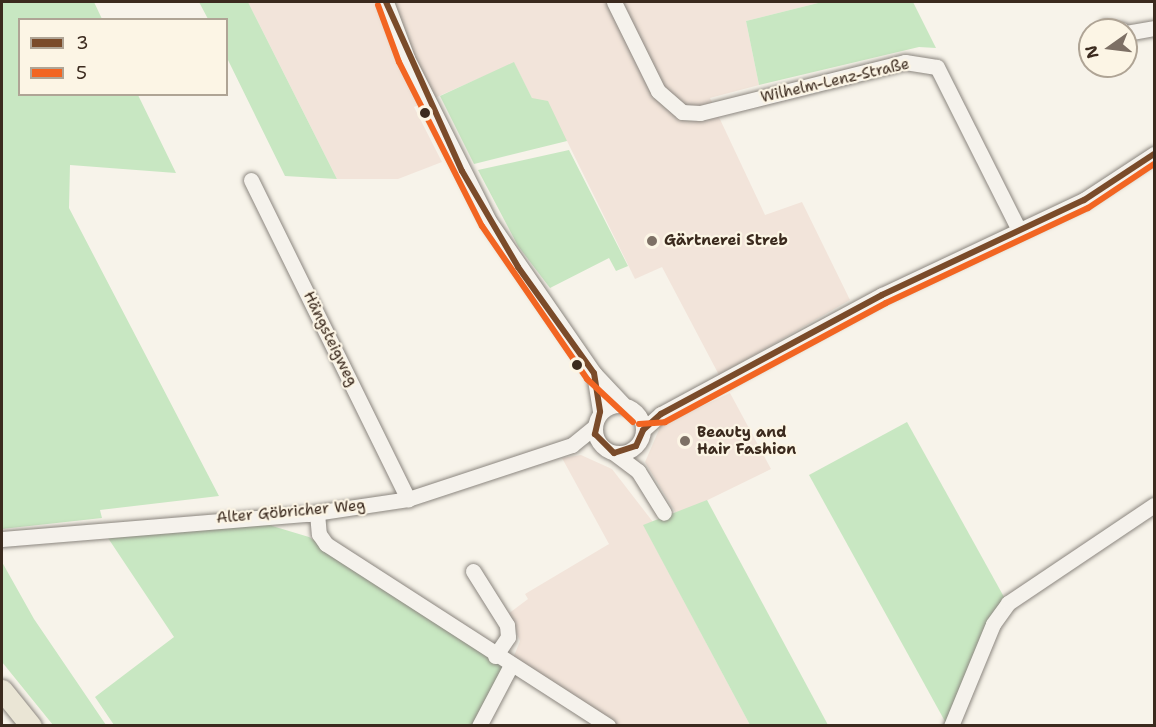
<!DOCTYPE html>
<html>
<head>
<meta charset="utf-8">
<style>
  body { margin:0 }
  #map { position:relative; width:1156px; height:727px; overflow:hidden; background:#f7f3ea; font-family:"Shantell Sans",sans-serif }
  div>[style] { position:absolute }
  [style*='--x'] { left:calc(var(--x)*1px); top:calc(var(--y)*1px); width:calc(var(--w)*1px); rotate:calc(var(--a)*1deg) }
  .built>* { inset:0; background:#f2e4da }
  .green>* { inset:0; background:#c8e7c2 }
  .roads { filter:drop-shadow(0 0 2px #8b867f) drop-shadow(0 0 2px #8b867f) }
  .minor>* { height:15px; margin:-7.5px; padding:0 7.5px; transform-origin:7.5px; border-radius:7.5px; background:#f5f2ec }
  .minor>.ring { margin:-7.5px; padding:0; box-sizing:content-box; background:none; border:15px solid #f5f2ec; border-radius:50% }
  .highway>* { height:21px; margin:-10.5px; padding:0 10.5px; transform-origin:10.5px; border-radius:10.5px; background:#eae5d5 }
  .bus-1>* { height:6px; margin:-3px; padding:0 3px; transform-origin:3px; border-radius:3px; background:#7a4b2a }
  .bus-2>* { height:6px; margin:-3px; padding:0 3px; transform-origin:3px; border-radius:3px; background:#f26522 }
  .dots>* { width:16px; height:16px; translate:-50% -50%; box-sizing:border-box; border:3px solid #fcf5e5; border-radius:50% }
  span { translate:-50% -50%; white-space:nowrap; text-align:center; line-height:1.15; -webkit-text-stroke:4.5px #fcf5e5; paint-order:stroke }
  .street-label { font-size:15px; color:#3b2a1e }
  .poi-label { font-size:15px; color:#3b2a1e; font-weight:700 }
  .left { translate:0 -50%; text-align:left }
  .frame { position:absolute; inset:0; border:3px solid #3b2a1e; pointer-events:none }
  .legend { position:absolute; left:18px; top:18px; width:210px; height:78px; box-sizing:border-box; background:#fcf5e5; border:2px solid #afa495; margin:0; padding:8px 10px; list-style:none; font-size:18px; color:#3b2a1e }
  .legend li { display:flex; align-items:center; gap:12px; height:30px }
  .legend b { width:30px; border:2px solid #afa495 }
  .north { position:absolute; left:1078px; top:18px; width:60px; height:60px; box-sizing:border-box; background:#fcf5e5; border:2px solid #afa495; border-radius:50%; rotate:256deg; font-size:16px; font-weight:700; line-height:24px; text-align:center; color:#3b2a1e }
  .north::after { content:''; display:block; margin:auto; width:21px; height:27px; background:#7d7065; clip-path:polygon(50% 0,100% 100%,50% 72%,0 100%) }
</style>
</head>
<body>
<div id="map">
  <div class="built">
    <div style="clip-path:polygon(248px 2px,822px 2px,746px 21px,759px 85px,710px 98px,765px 215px,802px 202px,850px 300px,719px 375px,662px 267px,635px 279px,567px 141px,532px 98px,514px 63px,414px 107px,442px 162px,398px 179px,337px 179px)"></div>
    <div style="clip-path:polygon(730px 393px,771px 469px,677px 515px,645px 462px,661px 425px)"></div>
    <div style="clip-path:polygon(581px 455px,612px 469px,653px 522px,644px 526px,750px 725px,617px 725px,512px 661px,520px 641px,508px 614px,528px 599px,525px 594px,609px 544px,562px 458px)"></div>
  </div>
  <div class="green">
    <div style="clip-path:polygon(2px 2px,94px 2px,102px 19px,20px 20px,20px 94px,138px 95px,176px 173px,70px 165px,69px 208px,219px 496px,100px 510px,102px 518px,2px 529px)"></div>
    <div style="clip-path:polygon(199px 2px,248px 2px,337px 179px,285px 176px,227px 58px,226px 20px,208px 19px)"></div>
    <div style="clip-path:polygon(822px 2px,913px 2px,936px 48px,919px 47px,759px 85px,746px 21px)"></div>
    <div style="clip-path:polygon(514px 62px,532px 98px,548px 101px,567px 141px,474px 164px,440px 96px)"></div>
    <div style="clip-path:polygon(569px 150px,628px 266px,616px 271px,609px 258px,550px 288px,518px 246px,478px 170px)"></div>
    <div style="clip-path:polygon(907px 422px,1004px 597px,947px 725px,809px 475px)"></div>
    <div style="clip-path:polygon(707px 500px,828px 725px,750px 725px,643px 525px)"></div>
    <div style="clip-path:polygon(231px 524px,269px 525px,309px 537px,502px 664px,504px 670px,477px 725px,114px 725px,95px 697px,174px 637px,108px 538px)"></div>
    <div style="clip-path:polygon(2px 562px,34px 619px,106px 725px,53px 725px,2px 662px)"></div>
  </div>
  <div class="roads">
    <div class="minor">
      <div style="--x:386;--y:2;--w:60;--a:69.4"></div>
      <div style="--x:407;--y:58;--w:182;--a:63.3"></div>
      <div style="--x:489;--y:221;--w:185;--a:55.4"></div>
      <div style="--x:594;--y:373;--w:42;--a:46.9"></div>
      <div style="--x:614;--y:2;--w:99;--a:63.7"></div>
      <div style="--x:658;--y:91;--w:32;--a:41"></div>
      <div style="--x:682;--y:112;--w:18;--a:3"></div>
      <div style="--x:700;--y:113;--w:211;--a:-14"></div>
      <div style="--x:905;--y:62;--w:32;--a:9"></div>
      <div style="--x:937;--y:67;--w:182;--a:63.3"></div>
      <div style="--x:1105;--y:27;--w:17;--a:10"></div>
      <div style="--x:1126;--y:33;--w:28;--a:-10"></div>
      <div style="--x:251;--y:180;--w:356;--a:63.8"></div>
      <div style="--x:594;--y:373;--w:39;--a:81"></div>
      <div class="ring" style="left:595px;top:405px;width:33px;height:33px"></div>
      <div style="--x:643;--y:430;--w:24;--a:-42"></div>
      <div style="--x:661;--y:414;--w:251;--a:-28.3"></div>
      <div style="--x:882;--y:295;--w:223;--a:-25.2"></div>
      <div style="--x:1084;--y:200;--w:84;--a:-33.3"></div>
      <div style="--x:614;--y:453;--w:30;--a:37"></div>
      <div style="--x:638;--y:471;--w:49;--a:58.2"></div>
      <div style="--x:317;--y:513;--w:21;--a:85"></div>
      <div style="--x:319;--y:534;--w:12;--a:55"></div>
      <div style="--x:326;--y:544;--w:336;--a:32.8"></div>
      <div style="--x:2;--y:539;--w:307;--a:-4.7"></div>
      <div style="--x:308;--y:514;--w:101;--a:-8.5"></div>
      <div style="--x:408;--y:499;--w:173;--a:-18.2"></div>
      <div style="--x:572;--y:445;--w:28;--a:-39"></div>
      <div style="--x:473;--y:571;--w:64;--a:57.8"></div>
      <div style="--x:507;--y:625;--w:12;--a:85"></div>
      <div style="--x:508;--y:637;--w:23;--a:124"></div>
      <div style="--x:479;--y:726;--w:69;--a:-62.3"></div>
      <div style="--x:951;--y:726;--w:110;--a:-67.6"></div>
      <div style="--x:993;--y:624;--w:26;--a:-54"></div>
      <div style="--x:1008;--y:603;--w:176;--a:-33.9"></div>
    </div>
    <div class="highway">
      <div style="--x:2;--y:690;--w:46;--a:51.1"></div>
    </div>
  </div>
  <div class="bus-1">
    <div style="--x:386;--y:2;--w:185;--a:65.8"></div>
    <div style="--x:462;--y:171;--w:111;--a:59.7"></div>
    <div style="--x:518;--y:267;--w:130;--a:54.4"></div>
    <div style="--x:594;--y:373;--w:39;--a:81"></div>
    <div style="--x:600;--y:412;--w:23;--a:103"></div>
    <div style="--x:595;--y:434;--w:27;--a:45"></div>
    <div style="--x:614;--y:453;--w:23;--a:-18"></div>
    <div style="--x:636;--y:446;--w:17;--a:-66"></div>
    <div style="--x:643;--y:430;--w:24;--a:-42"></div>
    <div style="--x:661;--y:414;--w:251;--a:-28.3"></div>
    <div style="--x:882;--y:295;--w:223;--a:-25.2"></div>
    <div style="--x:1084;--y:200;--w:84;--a:-33.3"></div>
  </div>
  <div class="bus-2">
    <div style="--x:378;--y:5;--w:61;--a:69.8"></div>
    <div style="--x:399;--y:62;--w:184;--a:63.2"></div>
    <div style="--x:482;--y:226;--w:186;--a:55.5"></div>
    <div style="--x:587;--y:379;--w:63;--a:43.1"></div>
    <div style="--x:639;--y:424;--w:26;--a:-4"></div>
    <div style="--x:665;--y:422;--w:251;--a:-28.3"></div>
    <div style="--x:886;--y:303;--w:223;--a:-25.2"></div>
    <div style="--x:1088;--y:208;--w:79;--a:-33.7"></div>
  </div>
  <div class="dots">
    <div style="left:425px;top:113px;background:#3b2a1e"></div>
    <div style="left:652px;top:241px;background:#7d7065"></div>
    <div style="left:577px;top:365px;background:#3b2a1e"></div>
    <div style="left:685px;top:441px;background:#7d7065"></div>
  </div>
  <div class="street-label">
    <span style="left:835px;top:81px;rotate:-13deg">Wilhelm-Lenz-Straße</span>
    <span style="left:330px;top:339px;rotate:64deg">Hängsteigweg</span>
    <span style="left:291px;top:512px;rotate:-5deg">Alter Göbricher Weg</span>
  </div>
  <div class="poi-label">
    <span class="left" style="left:664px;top:241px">Gärtnerei Streb</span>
    <span class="left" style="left:697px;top:441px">Beauty and<br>Hair Fashion</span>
  </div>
  <div class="frame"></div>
  <ul class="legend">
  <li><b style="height:8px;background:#7a4b2a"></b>3</li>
  <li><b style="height:8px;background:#f26522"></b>5</li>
  </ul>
  <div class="north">N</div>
</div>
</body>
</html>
